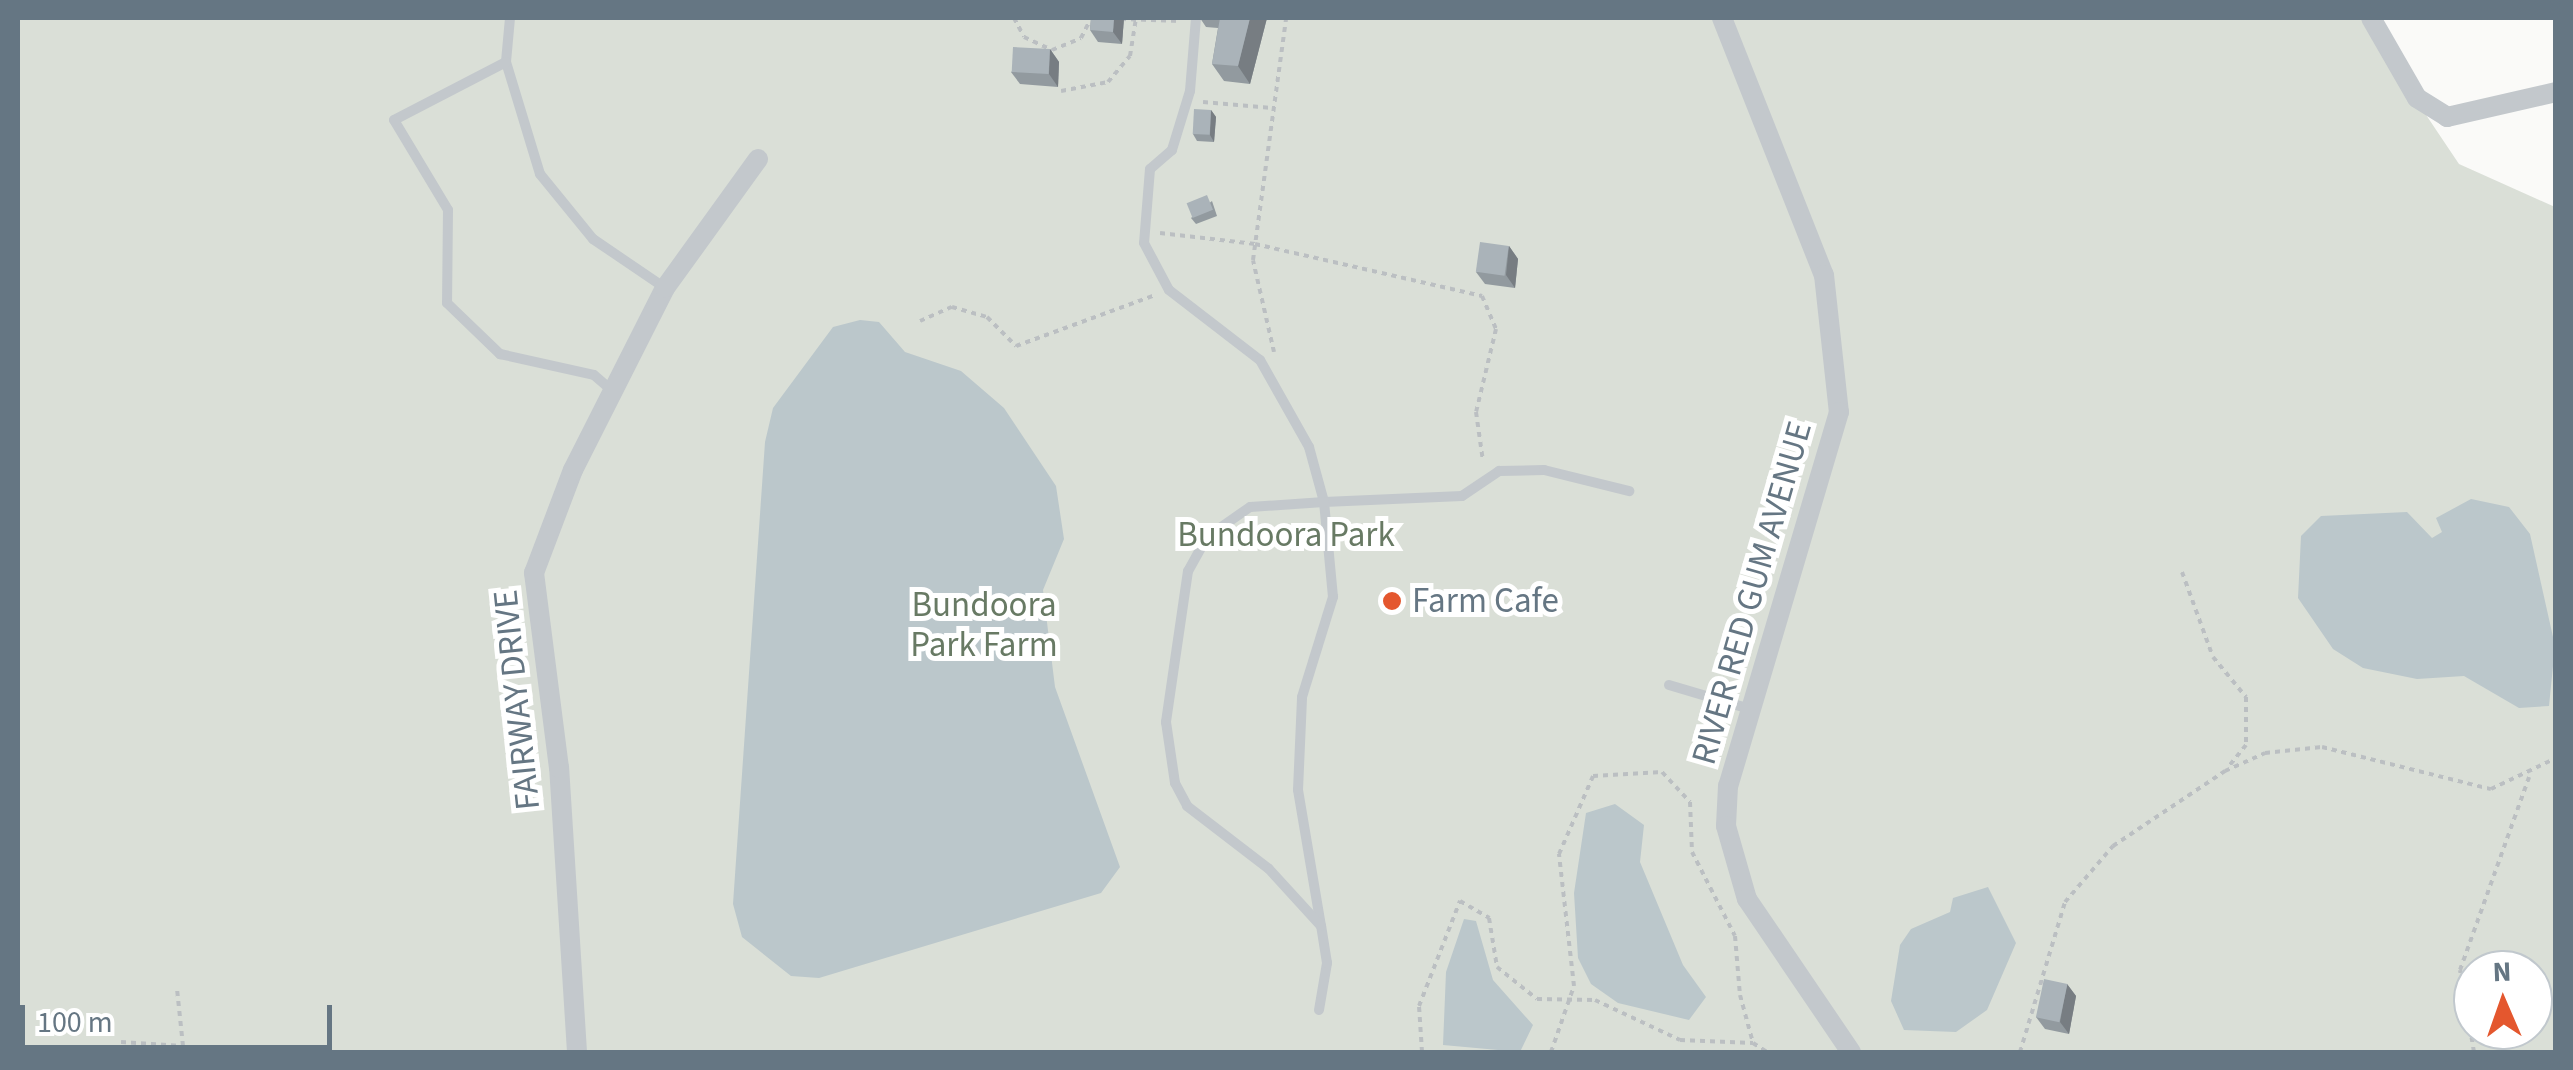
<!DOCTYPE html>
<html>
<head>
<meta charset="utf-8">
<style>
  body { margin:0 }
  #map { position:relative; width:2573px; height:1070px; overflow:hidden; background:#fafaf8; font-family:"Source Sans 3",sans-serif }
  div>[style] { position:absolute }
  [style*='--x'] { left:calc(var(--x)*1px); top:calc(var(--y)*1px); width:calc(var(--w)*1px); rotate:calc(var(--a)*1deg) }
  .green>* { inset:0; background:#dadfd7 }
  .water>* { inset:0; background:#bbc7cb }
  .path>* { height:4px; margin-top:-2px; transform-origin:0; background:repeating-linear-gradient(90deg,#bbbfc2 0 5px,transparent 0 10px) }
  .service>* { height:10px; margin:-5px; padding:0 5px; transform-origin:5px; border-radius:5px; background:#c3c8cc }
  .minor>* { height:20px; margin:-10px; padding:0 10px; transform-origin:10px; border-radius:10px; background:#c3c8cc }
  .wall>* { inset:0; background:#929a9f }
  .shaded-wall>* { inset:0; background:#777d82 }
  .building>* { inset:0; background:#aab3b9; transform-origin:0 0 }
  .dots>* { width:28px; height:28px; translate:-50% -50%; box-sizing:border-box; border:5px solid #fff; border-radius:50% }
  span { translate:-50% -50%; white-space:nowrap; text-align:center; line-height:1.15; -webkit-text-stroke:10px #fff; paint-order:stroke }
  .park-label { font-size:35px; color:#687a64 }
  .street-label { font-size:35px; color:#657683 }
  .poi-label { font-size:35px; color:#657683 }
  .left { translate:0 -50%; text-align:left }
  .frame { position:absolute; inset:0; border:20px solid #657683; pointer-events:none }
  .north { position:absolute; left:2453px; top:950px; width:100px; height:100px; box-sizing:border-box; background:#fff; border:2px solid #c1c8cd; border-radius:50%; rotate:358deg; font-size:28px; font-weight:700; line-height:40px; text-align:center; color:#657683 }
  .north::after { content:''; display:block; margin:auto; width:35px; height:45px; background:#e4572e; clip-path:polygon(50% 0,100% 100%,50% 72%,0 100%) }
  .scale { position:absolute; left:20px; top:1005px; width:312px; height:45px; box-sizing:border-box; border:5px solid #657683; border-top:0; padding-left:12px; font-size:30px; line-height:35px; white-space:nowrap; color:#657683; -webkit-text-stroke:8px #fff; paint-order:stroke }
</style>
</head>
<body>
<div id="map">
  <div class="green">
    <div style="clip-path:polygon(evenodd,18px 18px,2361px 18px,2459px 164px,2555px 207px,2555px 1052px,18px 1052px,18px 18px,2473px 970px,2533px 970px,2533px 1030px,2473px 1030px,2473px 970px)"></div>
  </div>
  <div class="water">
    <div style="clip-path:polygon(860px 320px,879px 322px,905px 352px,961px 371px,1004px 408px,1056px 486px,1064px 539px,1043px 590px,1055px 687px,1120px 867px,1101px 893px,819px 978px,791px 976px,742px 937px,733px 904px,765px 442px,773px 408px,833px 327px)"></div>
    <div style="clip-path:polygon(2471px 499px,2509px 507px,2530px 534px,2555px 646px,2549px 706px,2519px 708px,2464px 676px,2417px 679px,2363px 668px,2333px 649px,2298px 598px,2301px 536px,2321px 516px,2407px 512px,2432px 538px,2442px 532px,2436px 518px)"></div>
    <div style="clip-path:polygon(1615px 804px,1644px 825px,1640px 862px,1683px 965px,1706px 997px,1689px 1020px,1618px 1003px,1591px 984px,1578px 958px,1574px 893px,1586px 813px)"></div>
    <div style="clip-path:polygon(1988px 887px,2016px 943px,1987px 1010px,1956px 1032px,1904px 1030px,1891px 1001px,1900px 945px,1911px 929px,1950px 912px,1953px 898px)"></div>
    <div style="clip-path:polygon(1464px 919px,1476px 921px,1493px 980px,1533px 1025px,1520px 1052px,1443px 1045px,1446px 972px)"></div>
  </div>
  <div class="path">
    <div style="--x:1014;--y:18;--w:21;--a:62"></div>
    <div style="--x:1024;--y:37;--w:31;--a:25"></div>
    <div style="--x:1052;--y:50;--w:31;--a:-22"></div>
    <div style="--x:1081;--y:38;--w:22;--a:-63"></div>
    <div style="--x:1121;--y:19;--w:60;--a:1.9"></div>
    <div style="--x:1061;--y:91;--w:48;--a:-10.8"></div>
    <div style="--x:1108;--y:82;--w:34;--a:-50"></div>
    <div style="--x:1130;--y:56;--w:37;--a:-81"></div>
    <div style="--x:1203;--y:102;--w:70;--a:4.9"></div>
    <div style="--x:1160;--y:233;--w:96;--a:6.6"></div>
    <div style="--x:1255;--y:244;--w:233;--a:12.9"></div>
    <div style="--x:1482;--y:296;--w:36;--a:67"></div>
    <div style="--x:1496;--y:329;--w:85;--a:103.5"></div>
    <div style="--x:1476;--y:412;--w:49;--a:81.9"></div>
    <div style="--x:920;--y:321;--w:35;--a:-24"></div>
    <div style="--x:952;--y:307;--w:36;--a:16"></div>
    <div style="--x:987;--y:317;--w:41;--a:45"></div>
    <div style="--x:1016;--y:346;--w:148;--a:-20.1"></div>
    <div style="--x:1274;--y:352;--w:94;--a:-102.9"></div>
    <div style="--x:1253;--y:260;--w:244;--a:-82.2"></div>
    <div style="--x:2182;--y:572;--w:90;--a:70"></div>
    <div style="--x:2213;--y:657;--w:52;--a:50.5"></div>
    <div style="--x:2246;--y:697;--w:48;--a:90"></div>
    <div style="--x:2246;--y:745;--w:28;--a:129"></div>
    <div style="--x:121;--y:1042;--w:62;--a:3.7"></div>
    <div style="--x:183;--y:1046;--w:57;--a:-96"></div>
    <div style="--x:1422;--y:1052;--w:46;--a:-93.7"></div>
    <div style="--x:1419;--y:1006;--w:113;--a:-68.7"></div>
    <div style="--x:1460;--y:901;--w:34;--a:30"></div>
    <div style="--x:1489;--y:918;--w:50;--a:80.7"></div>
    <div style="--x:1497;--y:967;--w:51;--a:38.7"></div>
    <div style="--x:1537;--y:999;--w:58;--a:1"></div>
    <div style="--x:1595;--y:1000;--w:94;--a:25.2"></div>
    <div style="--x:1680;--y:1040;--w:73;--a:2.4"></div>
    <div style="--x:1551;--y:1052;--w:70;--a:-70.8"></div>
    <div style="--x:1574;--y:986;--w:133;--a:-96.5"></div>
    <div style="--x:1559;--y:854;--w:85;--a:-66.4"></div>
    <div style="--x:1593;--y:776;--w:69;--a:-3.3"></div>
    <div style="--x:1662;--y:772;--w:41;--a:47"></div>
    <div style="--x:1690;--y:802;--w:50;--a:87.7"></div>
    <div style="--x:1692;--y:852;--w:94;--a:62.9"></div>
    <div style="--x:1735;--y:936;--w:59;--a:85.2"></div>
    <div style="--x:1740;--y:995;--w:50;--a:74.8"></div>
    <div style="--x:1753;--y:1043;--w:17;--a:33"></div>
    <div style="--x:2020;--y:1052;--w:157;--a:-73.3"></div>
    <div style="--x:2065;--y:902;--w:74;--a:-49.4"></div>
    <div style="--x:2113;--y:846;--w:135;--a:-33.8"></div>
    <div style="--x:2225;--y:771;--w:44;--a:-24.2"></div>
    <div style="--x:2265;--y:753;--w:57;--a:-6"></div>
    <div style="--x:2322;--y:747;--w:174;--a:14"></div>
    <div style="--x:2491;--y:789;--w:72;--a:-25.5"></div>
    <div style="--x:2474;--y:1052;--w:83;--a:-99.7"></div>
    <div style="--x:2460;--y:970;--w:205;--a:-70.3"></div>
  </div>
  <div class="service">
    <div style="--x:510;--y:18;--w:44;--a:95.2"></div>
    <div style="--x:506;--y:62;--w:117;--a:73.1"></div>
    <div style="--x:540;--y:174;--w:84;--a:50.8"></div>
    <div style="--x:593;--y:239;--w:87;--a:34.2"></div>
    <div style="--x:1196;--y:18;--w:73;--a:94.7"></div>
    <div style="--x:1190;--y:91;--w:62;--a:107"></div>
    <div style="--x:1172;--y:150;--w:29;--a:139"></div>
    <div style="--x:1150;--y:169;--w:74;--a:94.6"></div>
    <div style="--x:1144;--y:243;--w:53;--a:62"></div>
    <div style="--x:1169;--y:290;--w:115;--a:37.6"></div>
    <div style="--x:1260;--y:360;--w:100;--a:60.6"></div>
    <div style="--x:1309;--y:447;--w:57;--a:74.7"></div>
    <div style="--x:1324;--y:502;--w:138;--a:-2.5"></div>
    <div style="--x:1462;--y:496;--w:45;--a:-34"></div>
    <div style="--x:1499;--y:471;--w:45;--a:-1.3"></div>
    <div style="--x:1544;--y:470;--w:88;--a:13.9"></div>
    <div style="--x:506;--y:62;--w:126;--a:152.6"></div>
    <div style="--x:394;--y:120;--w:105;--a:59"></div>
    <div style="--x:448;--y:210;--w:93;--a:90.6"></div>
    <div style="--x:447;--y:303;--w:74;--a:43.9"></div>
    <div style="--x:500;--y:354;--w:96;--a:12.6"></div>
    <div style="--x:594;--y:375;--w:23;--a:41"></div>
    <div style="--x:1669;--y:685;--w:84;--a:16.5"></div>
    <div style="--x:1319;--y:1010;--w:48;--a:-80.3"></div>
    <div style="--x:1327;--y:963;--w:37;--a:-99"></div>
    <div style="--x:1321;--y:926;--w:138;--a:-99.6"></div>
    <div style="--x:1298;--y:790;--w:93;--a:-87.5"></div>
    <div style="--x:1302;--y:697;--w:105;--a:-72.8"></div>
    <div style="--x:1333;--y:597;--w:95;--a:-95.4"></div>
    <div style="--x:1324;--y:502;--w:74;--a:176.1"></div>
    <div style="--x:1250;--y:507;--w:52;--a:145.1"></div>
    <div style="--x:1207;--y:537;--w:39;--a:119"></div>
    <div style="--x:1188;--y:571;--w:153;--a:98.3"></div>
    <div style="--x:1166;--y:722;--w:62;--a:81.6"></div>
    <div style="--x:1175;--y:783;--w:26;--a:62"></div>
    <div style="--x:1187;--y:806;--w:103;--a:37.5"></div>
    <div style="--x:1269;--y:869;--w:77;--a:47.6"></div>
  </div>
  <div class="minor">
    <div style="--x:1722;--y:18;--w:277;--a:68.4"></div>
    <div style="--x:1824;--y:275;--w:138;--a:83.8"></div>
    <div style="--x:1839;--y:412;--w:390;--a:106.5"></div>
    <div style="--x:1728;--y:786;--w:40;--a:92.9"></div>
    <div style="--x:1726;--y:826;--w:76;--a:74"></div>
    <div style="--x:1747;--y:899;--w:185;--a:55.8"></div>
    <div style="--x:2371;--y:18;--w:92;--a:60.1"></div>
    <div style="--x:2417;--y:98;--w:36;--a:32"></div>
    <div style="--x:2447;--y:117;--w:112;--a:-12.9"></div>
    <div style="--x:577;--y:1052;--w:285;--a:-93.6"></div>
    <div style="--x:559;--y:768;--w:197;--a:-97.3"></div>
    <div style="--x:534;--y:573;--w:110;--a:-69.3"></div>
    <div style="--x:573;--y:470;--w:204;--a:-63.2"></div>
    <div style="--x:665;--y:288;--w:159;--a:-54.2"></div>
  </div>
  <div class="wall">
    <div style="clip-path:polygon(1091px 18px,1124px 18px,1122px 44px,1098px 42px,1090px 30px)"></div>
    <div style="clip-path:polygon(1200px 18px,1267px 18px,1250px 84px,1224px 81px,1212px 64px,1218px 28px,1206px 27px)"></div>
    <div style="clip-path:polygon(1050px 49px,1059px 62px,1058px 87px,1020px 84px,1011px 72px)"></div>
    <div style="clip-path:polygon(1211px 110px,1216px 117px,1214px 142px,1197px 141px,1193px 134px)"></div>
    <div style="clip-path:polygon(1212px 201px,1217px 216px,1196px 224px,1191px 218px)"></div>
    <div style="clip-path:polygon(1509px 246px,1518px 259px,1515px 288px,1485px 284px,1476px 272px)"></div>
    <div style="clip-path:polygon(2067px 984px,2076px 996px,2069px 1034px,2045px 1029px,2036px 1017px)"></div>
  </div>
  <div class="shaded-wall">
    <div style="clip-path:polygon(1114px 18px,1124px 18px,1122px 44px,1113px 32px)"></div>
    <div style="clip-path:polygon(1250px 18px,1267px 18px,1250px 84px,1238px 66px)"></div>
    <div style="clip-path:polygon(1050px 49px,1059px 62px,1058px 87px,1049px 74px)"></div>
    <div style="clip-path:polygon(1211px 110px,1216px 117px,1214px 142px,1210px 135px)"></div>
    <div style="clip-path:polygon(1509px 246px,1518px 259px,1515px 288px,1506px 275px)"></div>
    <div style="clip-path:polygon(2067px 984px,2076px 996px,2069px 1034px,2060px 1022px)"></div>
  </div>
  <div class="building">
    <div style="clip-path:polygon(1091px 18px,1114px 18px,1113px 32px,1090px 30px)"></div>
    <div style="clip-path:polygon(1220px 18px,1250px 18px,1238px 66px,1212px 64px)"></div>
    <div style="left:1013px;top:47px;width:37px;height:25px;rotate:3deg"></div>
    <div style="left:1194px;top:109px;width:17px;height:25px;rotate:3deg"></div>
    <div style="left:1207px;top:195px;width:16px;height:22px;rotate:68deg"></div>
    <div style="left:1480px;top:242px;width:29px;height:30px;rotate:8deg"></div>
    <div style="left:2044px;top:979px;width:24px;height:39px;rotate:12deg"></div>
  </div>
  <div class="dots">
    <div style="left:1392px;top:601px;background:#e4572e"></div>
  </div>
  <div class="park-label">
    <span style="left:1286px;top:535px">Bundoora Park</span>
    <span style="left:984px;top:625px">Bundoora<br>Park Farm</span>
  </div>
  <div class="street-label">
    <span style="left:1752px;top:593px;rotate:-74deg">RIVER RED GUM AVENUE</span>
    <span style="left:517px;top:700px;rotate:-96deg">FAIRWAY DRIVE</span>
  </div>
  <div class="poi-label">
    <span class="left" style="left:1412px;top:601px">Farm Cafe</span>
  </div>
  <div class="frame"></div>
  <div class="north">N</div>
  <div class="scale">100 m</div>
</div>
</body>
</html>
